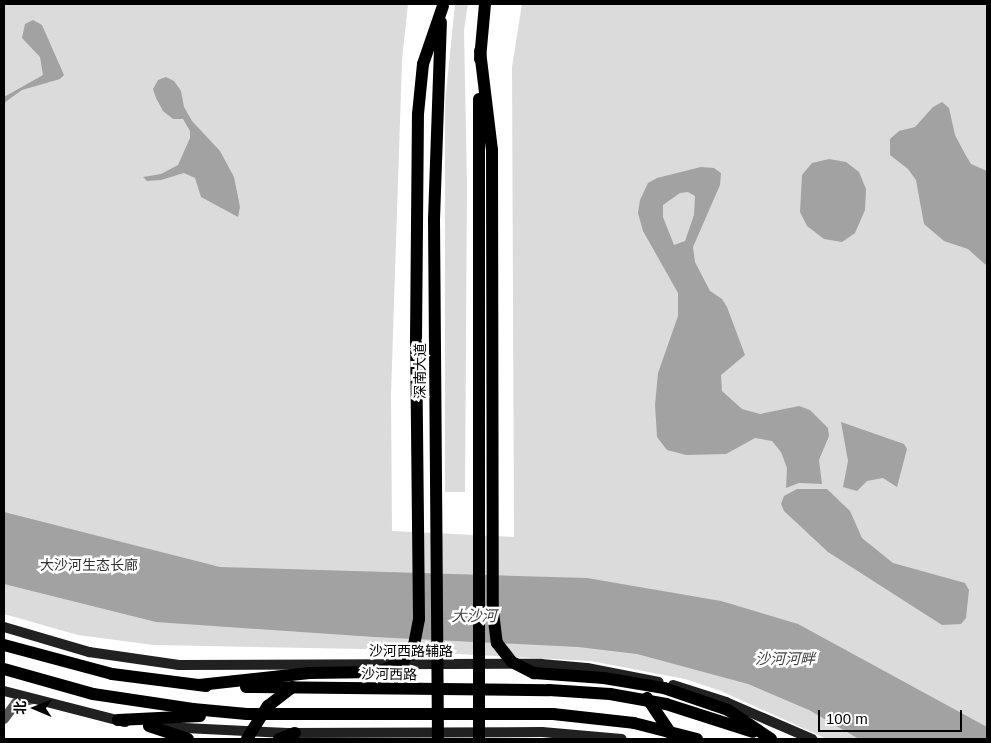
<!DOCTYPE html>
<html>
<head>
<meta charset="utf-8">
<style>
  body { margin:0 }
  #map { position:relative; width:991px; height:743px; overflow:hidden; background:#fff; font-family:Arial,"Noto Sans SC",sans-serif }
  div>[style] { position:absolute }
  [style*='--x'] { left:calc(var(--x)*1px); top:calc(var(--y)*1px); width:calc(var(--w)*1px); rotate:calc(var(--a)*1deg) }
  .green>* { inset:0; background:#dbdbdb }
  .water>* { inset:0; background:#a2a2a2 }
  .tertiary>* { height:10px; margin:-5px; padding:0 5px; transform-origin:5px; border-radius:5px; background:#545454 }
  .secondary>* { height:10px; margin:-5px; padding:0 5px; transform-origin:5px; border-radius:5px; background:#212121 }
  .primary>* { height:12px; margin:-6px; padding:0 6px; transform-origin:6px; border-radius:6px; background:#000 }
  span { translate:-50% -50%; white-space:nowrap; text-align:center; line-height:1.15; -webkit-text-stroke:5px #fff; paint-order:stroke }
  .street-label { font-size:14px; color:#000 }
  .park-label { font-size:14px; color:#323232 }
  .water-label { font-size:15px; color:#434343; font-style:italic }
  .frame { position:absolute; inset:0; border:5px solid #000; pointer-events:none }
  .north { position:absolute; left:10px; top:683px; width:50px; height:50px; -webkit-text-stroke:4px #fff; paint-order:stroke; rotate:271deg; font-size:14px; font-weight:700; line-height:20px; text-align:center; color:#000 }
  .north::after { content:''; display:block; margin:auto; width:18px; height:22px; background:#000; clip-path:polygon(50% 0,100% 100%,50% 72%,0 100%) }
  .scale { position:absolute; left:818px; top:710px; width:144px; height:22px; box-sizing:border-box; border:2px solid #000; border-top:0; padding-left:6px; font-size:15px; line-height:18px; white-space:nowrap; color:#000; -webkit-text-stroke:4px #fff; paint-order:stroke }
</style>
</head>
<body>
<div id="map">
  <div class="green">
    <div style="clip-path:polygon(4px 4px,408px 4px,402px 60px,391px 394px,392px 531px,514px 537px,512px 67px,522px 4px,987px 4px,987px 739px,827px 739px,721px 691px,685px 679px,591px 661px,362px 649px,153px 645px,78px 635px,4px 614px)"></div>
    <div style="clip-path:polygon(455px 4px,468px 4px,464px 30px,467px 185px,465px 492px,445px 492px,445px 103px)"></div>
  </div>
  <div class="water">
    <div style="clip-path:polygon(33px 20px,42px 25px,64px 75px,60px 79px,22px 90px,4px 103px,4px 97px,43px 75px,40px 57px,22px 38px,25px 24px)"></div>
    <div style="clip-path:polygon(166px 77px,174px 81px,181px 91px,184px 107px,192px 121px,220px 151px,234px 177px,240px 207px,238px 217px,201px 197px,195px 178px,184px 173px,161px 180px,147px 181px,143px 177px,161px 174px,178px 165px,190px 138px,190px 131px,183px 119px,173px 119px,163px 111px,156px 98px,153px 89px,158px 80px)"></div>
    <div style="clip-path:polygon(942px 102px,949px 108px,955px 135px,965px 154px,971px 164px,987px 171px,987px 266px,968px 249px,944px 241px,924px 224px,916px 180px,908px 169px,890px 155px,890px 139px,899px 131px,915px 127px,933px 107px)"></div>
    <div style="clip-path:polygon(829px 159px,846px 162px,859px 172px,866px 189px,865px 210px,855px 233px,842px 242px,824px 239px,807px 226px,800px 212px,802px 175px,812px 163px)"></div>
    <div style="clip-path:polygon(evenodd,701px 167px,714px 168px,721px 173px,720px 185px,693px 247px,695px 262px,710px 291px,722px 299px,727px 307px,745px 355px,721px 375px,722px 391px,742px 409px,760px 414px,799px 406px,810px 410px,828px 428px,829px 436px,819px 460px,822px 484px,799px 483px,786px 488px,787px 468px,781px 452px,772px 441px,755px 438px,726px 454px,686px 455px,667px 450px,657px 437px,655px 405px,658px 373px,678px 316px,678px 293px,643px 231px,638px 213px,640px 200px,648px 183px,657px 178px,701px 167px,688px 192px,695px 196px,694px 215px,685px 241px,674px 245px,663px 217px,663px 205px,680px 193px,688px 192px)"></div>
    <div style="clip-path:polygon(841px 422px,904px 444px,907px 449px,897px 487px,883px 478px,867px 481px,857px 491px,843px 487px,848px 461px)"></div>
    <div style="clip-path:polygon(797px 489px,827px 489px,850px 511px,862px 538px,893px 563px,965px 583px,969px 590px,966px 618px,961px 624px,942px 625px,828px 552px,784px 511px,781px 504px,784px 496px)"></div>
    <div style="clip-path:polygon(4px 512px,220px 567px,587px 578px,721px 601px,798px 624px,987px 727px,987px 739px,859px 739px,809px 710px,748px 684px,637px 654px,578px 647px,374px 637px,156px 622px,4px 584px)"></div>
  </div>
  <div class="tertiary">
    <div style="--x:4;--y:719;--w:20;--a:-53"></div>
    <div style="--x:16;--y:703;--w:18;--a:-13"></div>
  </div>
  <div class="secondary">
    <div style="--x:4;--y:627;--w:89;--a:16.4"></div>
    <div style="--x:89;--y:652;--w:91;--a:8.2"></div>
    <div style="--x:179;--y:665;--w:362;--a:-0.2"></div>
    <div style="--x:541;--y:664;--w:46;--a:5"></div>
    <div style="--x:587;--y:668;--w:73;--a:11"></div>
    <div style="--x:673;--y:685;--w:56;--a:17.8"></div>
    <div style="--x:726;--y:702;--w:94;--a:23.3"></div>
    <div style="--x:4;--y:691;--w:125;--a:14.4"></div>
    <div style="--x:164;--y:727;--w:124;--a:2.8"></div>
    <div style="--x:288;--y:733;--w:254;--a:-0.2"></div>
    <div style="--x:542;--y:732;--w:80;--a:5"></div>
  </div>
  <div class="primary">
    <div style="--x:480;--y:51;--w:100;--a:83.1"></div>
    <div style="--x:492;--y:150;--w:462;--a:89.9"></div>
    <div style="--x:493;--y:612;--w:31;--a:83"></div>
    <div style="--x:497;--y:643;--w:24;--a:52"></div>
    <div style="--x:512;--y:662;--w:25;--a:27"></div>
    <div style="--x:534;--y:673;--w:70;--a:4.1"></div>
    <div style="--x:604;--y:678;--w:61;--a:9.5"></div>
    <div style="--x:664;--y:688;--w:68;--a:19"></div>
    <div style="--x:728;--y:710;--w:52;--a:34"></div>
    <div style="--x:480;--y:59;--w:55;--a:-84.8"></div>
    <div style="--x:4;--y:645;--w:112;--a:15"></div>
    <div style="--x:112;--y:674;--w:95;--a:7.3"></div>
    <div style="--x:4;--y:669;--w:92;--a:15.7"></div>
    <div style="--x:93;--y:694;--w:101;--a:8.5"></div>
    <div style="--x:193;--y:709;--w:54;--a:5.3"></div>
    <div style="--x:247;--y:714;--w:306;--a:0"></div>
    <div style="--x:553;--y:714;--w:81;--a:6.3"></div>
    <div style="--x:634;--y:723;--w:65;--a:14.3"></div>
    <div style="--x:199;--y:685;--w:111;--a:-6.2"></div>
    <div style="--x:309;--y:673;--w:69;--a:-0.8"></div>
    <div style="--x:378;--y:672;--w:27;--a:-22"></div>
    <div style="--x:403;--y:662;--w:20;--a:-57"></div>
    <div style="--x:414;--y:645;--w:26;--a:-79"></div>
    <div style="--x:419;--y:619;--w:279;--a:-90.6"></div>
    <div style="--x:416;--y:340;--w:226;--a:-89.5"></div>
    <div style="--x:418;--y:114;--w:50;--a:-84.3"></div>
    <div style="--x:423;--y:64;--w:61;--a:-71"></div>
    <div style="--x:246;--y:687;--w:303;--a:0.6"></div>
    <div style="--x:549;--y:690;--w:61;--a:3.8"></div>
    <div style="--x:610;--y:694;--w:57;--a:10.1"></div>
    <div style="--x:666;--y:704;--w:91;--a:17.8"></div>
    <div style="--x:647;--y:698;--w:45;--a:56"></div>
    <div style="--x:118;--y:720;--w:82;--a:-2.8"></div>
    <div style="--x:149;--y:726;--w:41;--a:18.4"></div>
    <div style="--x:247;--y:739;--w:39;--a:-58"></div>
    <div style="--x:268;--y:706;--w:31;--a:-38"></div>
    <div style="--x:279;--y:739;--w:17;--a:-21"></div>
    <div style="--x:438;--y:739;--w:519;--a:-90.44"></div>
    <div style="--x:434;--y:220;--w:198;--a:-88"></div>
    <div style="--x:479;--y:739;--w:640;--a:-90"></div>
  </div>
  <div class="street-label">
    <span style="left:420px;top:371px;rotate:-90deg">深南大道</span>
    <span style="left:411px;top:651px">沙河西路辅路</span>
    <span style="left:389px;top:674px;rotate:1deg">沙河西路</span>
  </div>
  <div class="park-label">
    <span style="left:89px;top:565px">大沙河生态长廊</span>
  </div>
  <div class="water-label">
    <span style="left:474px;top:616px">大沙河</span>
    <span style="left:785px;top:659px">沙河河畔</span>
  </div>
  <div class="frame"></div>
  <div class="north">北</div>
  <div class="scale">100 m</div>
</div>
</body>
</html>
